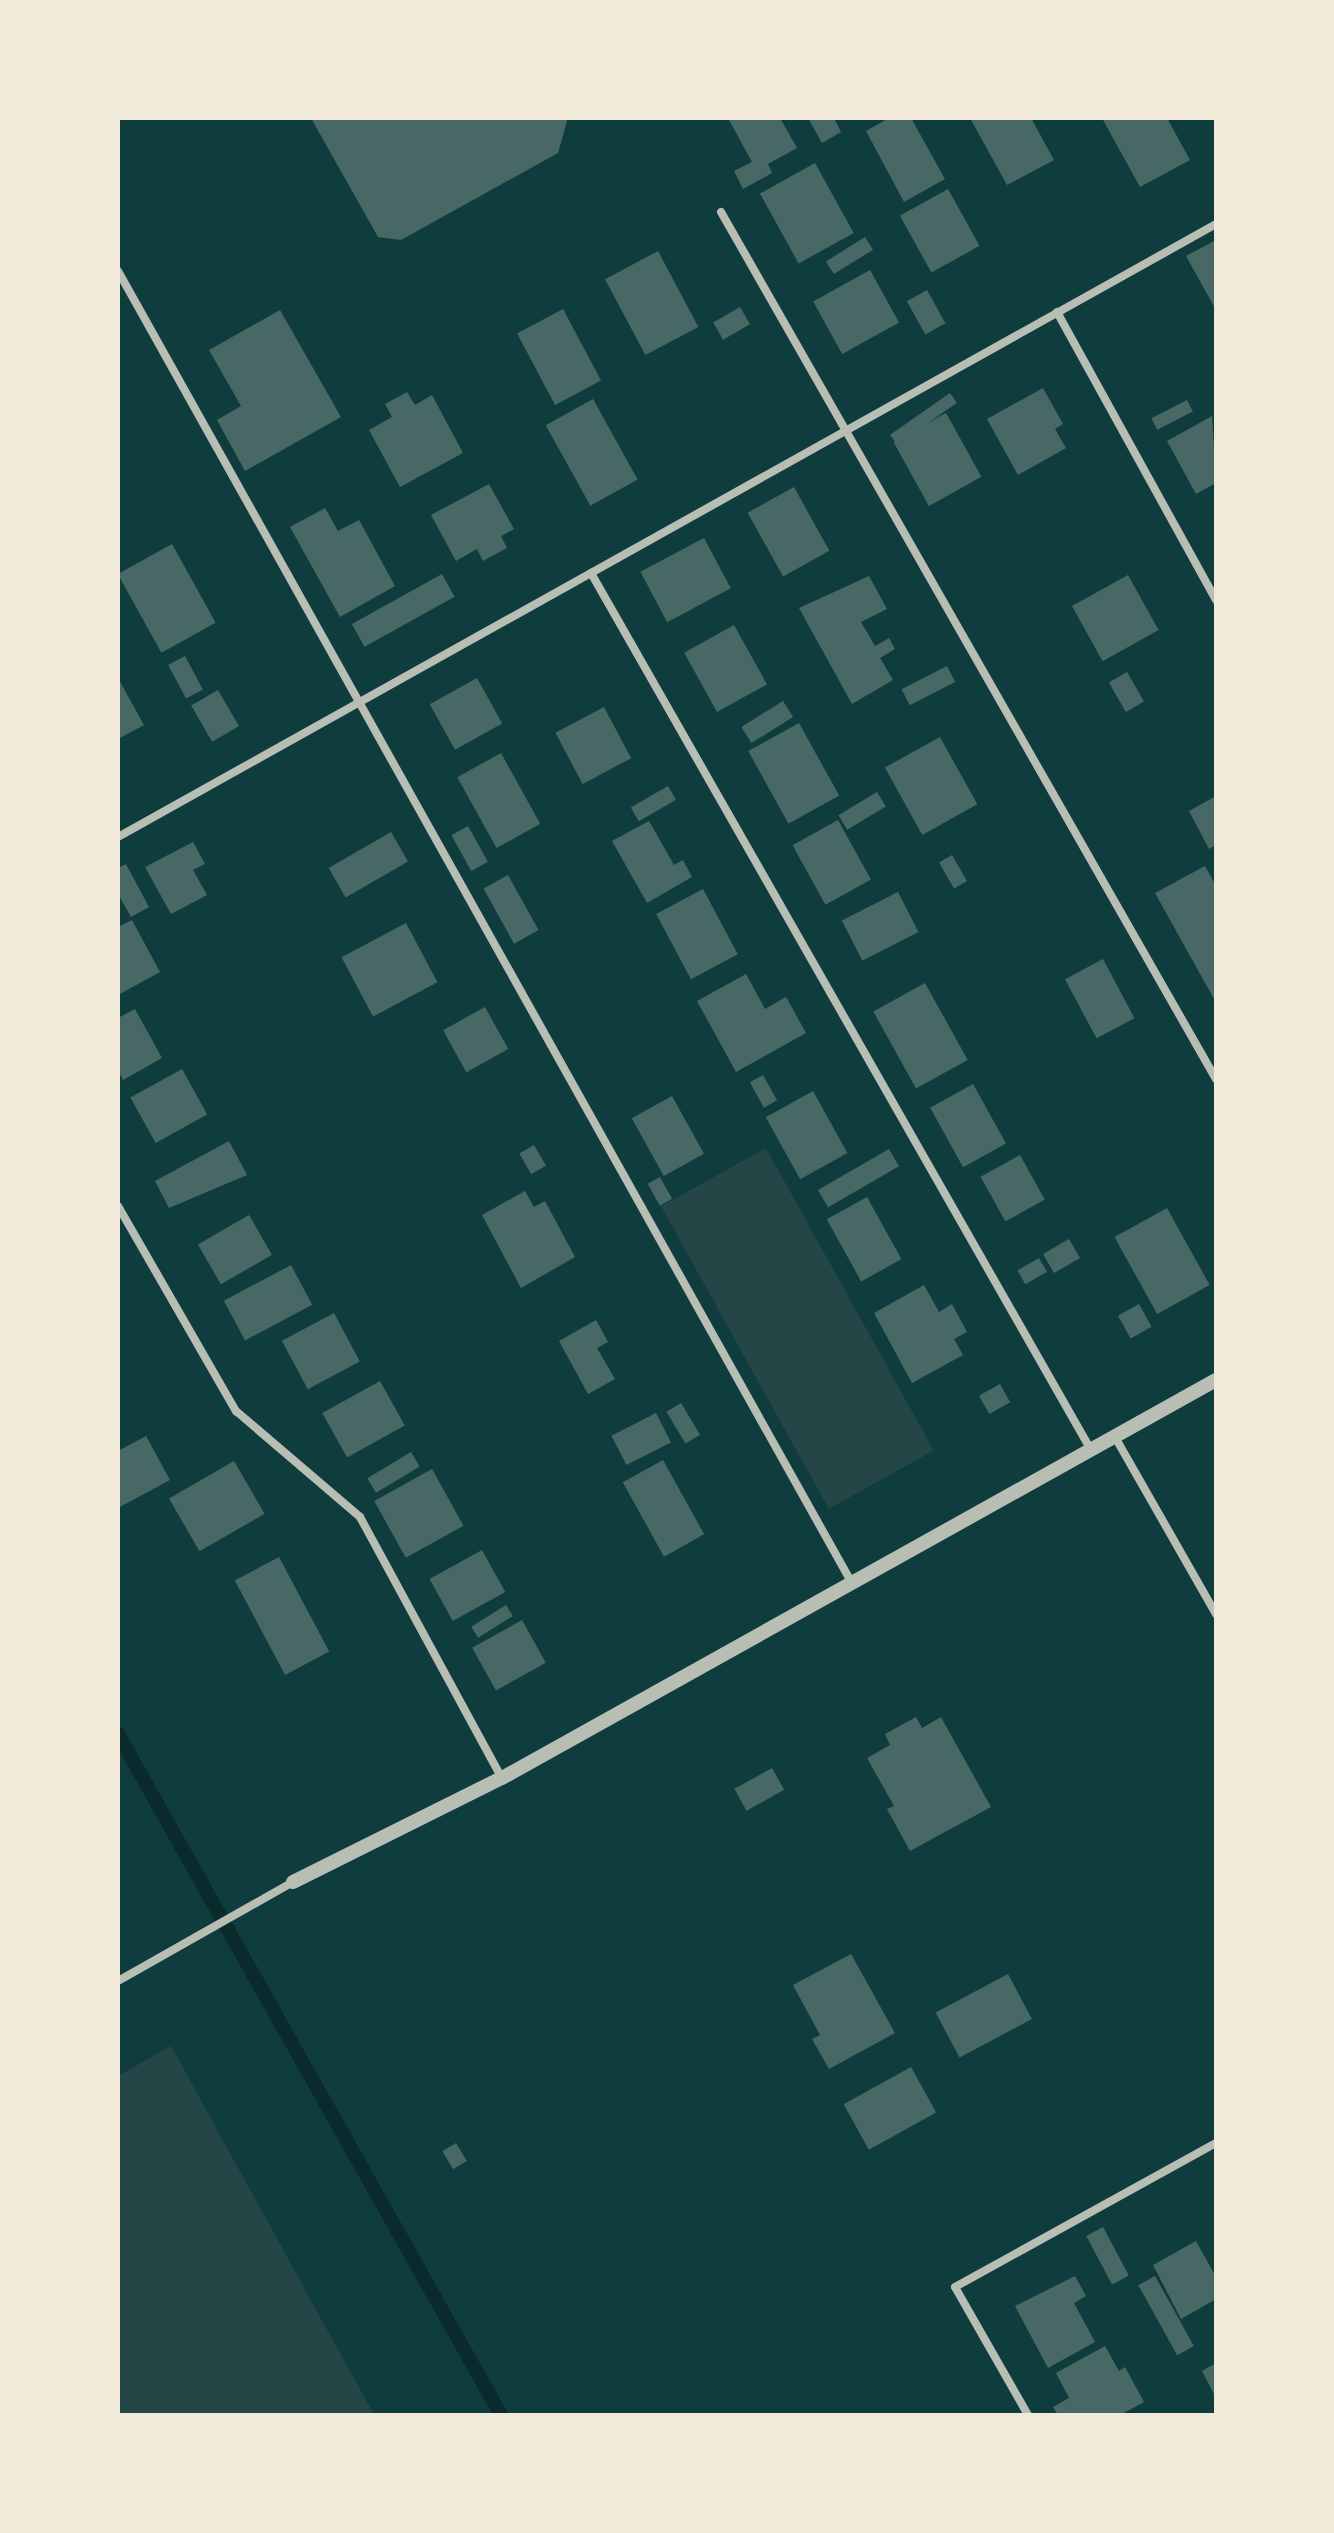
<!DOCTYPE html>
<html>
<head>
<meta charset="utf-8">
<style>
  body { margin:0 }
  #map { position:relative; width:1334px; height:2533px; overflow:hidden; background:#0f3d3e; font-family:"Asap Condensed",sans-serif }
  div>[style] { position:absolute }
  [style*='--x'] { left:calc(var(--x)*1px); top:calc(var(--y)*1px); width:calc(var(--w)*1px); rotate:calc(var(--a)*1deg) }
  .green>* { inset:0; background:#244646; transform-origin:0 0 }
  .stream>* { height:14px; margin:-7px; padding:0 7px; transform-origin:7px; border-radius:7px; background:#0a2a2b }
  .building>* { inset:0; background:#486865; transform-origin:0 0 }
  .minor>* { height:8px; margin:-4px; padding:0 4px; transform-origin:4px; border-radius:4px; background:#b8beb3 }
  .tertiary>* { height:14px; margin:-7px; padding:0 7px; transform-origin:7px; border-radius:7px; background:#b8beb3 }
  span { translate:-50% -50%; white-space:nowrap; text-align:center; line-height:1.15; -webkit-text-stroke:6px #f1e9da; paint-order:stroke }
  .frame { position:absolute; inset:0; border:120px solid #f1e9da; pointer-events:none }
</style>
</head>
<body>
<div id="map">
  <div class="green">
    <div style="left:766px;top:1148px;width:346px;height:120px;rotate:61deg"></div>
    <div style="clip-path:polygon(171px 2046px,374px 2415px,118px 2415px,118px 2076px)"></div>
  </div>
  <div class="stream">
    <div style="--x:118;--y:1734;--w:781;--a:60.65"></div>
  </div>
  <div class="building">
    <div style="clip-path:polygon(311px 118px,565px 118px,567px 121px,558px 153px,401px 240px,378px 237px)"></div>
    <div style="clip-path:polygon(728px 118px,780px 118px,797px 148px,768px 164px,772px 173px,743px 189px,734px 171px,752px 162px)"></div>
    <div style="clip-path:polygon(808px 118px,834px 118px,841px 132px,822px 143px)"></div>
    <div style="clip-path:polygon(889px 118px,911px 118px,945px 179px,904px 202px,866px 131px)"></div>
    <div style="clip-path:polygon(970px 118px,1031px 118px,1054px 160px,1007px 185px)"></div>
    <div style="clip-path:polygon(1102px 118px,1167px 118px,1190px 160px,1140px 187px)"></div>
    <div style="left:815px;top:163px;width:80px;height:63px;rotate:61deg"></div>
    <div style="left:948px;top:189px;width:65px;height:55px;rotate:61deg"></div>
    <div style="left:865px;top:237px;width:15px;height:46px;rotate:58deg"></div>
    <div style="clip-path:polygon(1216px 240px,1216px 310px,1186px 256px)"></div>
    <div style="left:658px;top:251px;width:86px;height:60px;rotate:62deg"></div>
    <div style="left:870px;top:270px;width:60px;height:65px;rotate:61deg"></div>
    <div style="left:927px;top:290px;width:38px;height:23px;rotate:61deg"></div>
    <div style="left:740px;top:307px;width:20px;height:31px;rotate:60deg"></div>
    <div style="left:563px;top:309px;width:81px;height:52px;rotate:62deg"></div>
    <div style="clip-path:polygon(280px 310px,341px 417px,245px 471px,217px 420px,241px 406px,209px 350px)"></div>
    <div style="clip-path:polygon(1043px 388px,1063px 424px,1055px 429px,1066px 448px,1018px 475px,987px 419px)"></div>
    <div style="clip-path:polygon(407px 392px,415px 405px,432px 395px,463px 453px,400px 487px,369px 430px,392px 417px,385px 404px)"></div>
    <div style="left:950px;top:393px;width:12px;height:73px;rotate:55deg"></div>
    <div style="left:593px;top:399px;width:92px;height:54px;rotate:61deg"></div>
    <div style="left:1187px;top:400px;width:13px;height:40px;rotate:63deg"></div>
    <div style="left:946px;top:413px;width:73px;height:60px;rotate:61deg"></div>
    <div style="clip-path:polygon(1212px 416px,1216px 483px,1196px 494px,1167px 441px)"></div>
    <div style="clip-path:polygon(489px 484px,514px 529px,501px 536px,507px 548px,483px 561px,477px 549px,456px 561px,431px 515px)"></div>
    <div style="left:794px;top:487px;width:73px;height:53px;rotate:61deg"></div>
    <div style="clip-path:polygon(325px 508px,338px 531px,359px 520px,395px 586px,340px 617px,290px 527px)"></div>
    <div style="left:704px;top:538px;width:57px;height:72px;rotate:62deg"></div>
    <div style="left:172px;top:544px;width:90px;height:62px;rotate:61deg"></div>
    <div style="left:442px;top:574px;width:26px;height:103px;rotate:61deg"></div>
    <div style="left:1128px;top:575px;width:63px;height:64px;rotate:61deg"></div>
    <div style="clip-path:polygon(869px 576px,887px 609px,861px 622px,875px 646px,889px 638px,895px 649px,880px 658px,893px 680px,852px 704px,799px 608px)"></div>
    <div style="left:734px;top:625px;width:68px;height:57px;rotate:61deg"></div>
    <div style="left:185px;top:656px;width:38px;height:19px;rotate:62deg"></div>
    <div style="left:947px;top:666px;width:18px;height:51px;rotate:63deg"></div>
    <div style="left:1127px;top:672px;width:34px;height:21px;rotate:60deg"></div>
    <div style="clip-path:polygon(118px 678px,144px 725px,118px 739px)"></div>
    <div style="left:477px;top:678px;width:52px;height:54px;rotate:61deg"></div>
    <div style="left:218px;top:690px;width:42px;height:31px;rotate:60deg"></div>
    <div style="left:783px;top:701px;width:19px;height:49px;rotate:58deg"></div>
    <div style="left:604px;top:707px;width:58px;height:55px;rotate:62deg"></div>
    <div style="left:799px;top:723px;width:83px;height:58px;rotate:61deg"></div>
    <div style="left:940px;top:737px;width:77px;height:63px;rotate:61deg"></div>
    <div style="left:501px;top:753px;width:81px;height:50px;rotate:61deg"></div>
    <div style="left:668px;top:786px;width:16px;height:43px;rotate:60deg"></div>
    <div style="left:877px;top:792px;width:17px;height:45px;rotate:59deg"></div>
    <div style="clip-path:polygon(1216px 796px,1216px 845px,1209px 849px,1189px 811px)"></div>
    <div style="left:838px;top:820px;width:68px;height:52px;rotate:61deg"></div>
    <div style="clip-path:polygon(649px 821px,674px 865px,683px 860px,692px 877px,647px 903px,612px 841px)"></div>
    <div style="left:468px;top:826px;width:41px;height:19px;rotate:61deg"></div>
    <div style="left:391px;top:832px;width:34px;height:72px;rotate:60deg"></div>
    <div style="clip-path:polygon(193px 842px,205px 864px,193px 870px,207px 895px,171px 914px,145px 867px)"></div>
    <div style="left:952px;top:855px;width:30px;height:15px;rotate:60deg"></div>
    <div style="clip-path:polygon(126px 864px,149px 907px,131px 917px,118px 894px,118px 868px)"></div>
    <div style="clip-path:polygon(1205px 866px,1216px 886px,1214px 999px,1155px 893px)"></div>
    <div style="left:508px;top:875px;width:63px;height:28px;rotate:61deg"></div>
    <div style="left:703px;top:889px;width:74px;height:53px;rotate:62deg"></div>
    <div style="left:898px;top:892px;width:45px;height:63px;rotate:63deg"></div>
    <div style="clip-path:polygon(132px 920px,160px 972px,118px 995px,118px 927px)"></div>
    <div style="left:406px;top:923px;width:67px;height:73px;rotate:62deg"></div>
    <div style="left:1103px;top:959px;width:67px;height:43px;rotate:62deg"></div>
    <div style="clip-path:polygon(746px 974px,765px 1009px,786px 997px,806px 1033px,736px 1072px,697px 1001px)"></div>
    <div style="left:925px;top:983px;width:88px;height:59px;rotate:61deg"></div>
    <div style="left:485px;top:1007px;width:48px;height:48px;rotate:61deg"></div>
    <div style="clip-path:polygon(135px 1009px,162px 1058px,123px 1080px,118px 1070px,118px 1018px)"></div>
    <div style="left:182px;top:1069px;width:52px;height:59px;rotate:61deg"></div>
    <div style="left:763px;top:1075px;width:29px;height:15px;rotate:61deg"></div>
    <div style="left:973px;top:1084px;width:68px;height:49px;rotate:61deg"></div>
    <div style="left:813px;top:1091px;width:71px;height:54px;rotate:61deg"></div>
    <div style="left:672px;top:1096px;width:66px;height:46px;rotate:61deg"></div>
    <div style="clip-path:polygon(229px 1141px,247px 1175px,169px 1208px,155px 1181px)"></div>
    <div style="left:534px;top:1145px;width:24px;height:17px;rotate:60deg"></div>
    <div style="left:889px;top:1149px;width:20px;height:82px;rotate:60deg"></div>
    <div style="left:1020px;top:1155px;width:51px;height:45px;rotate:61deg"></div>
    <div style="left:660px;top:1177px;width:25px;height:14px;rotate:61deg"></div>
    <div style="clip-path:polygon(525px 1191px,534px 1207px,545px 1201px,575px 1257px,521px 1288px,482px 1215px)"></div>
    <div style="left:867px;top:1197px;width:71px;height:46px;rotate:61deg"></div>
    <div style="left:1167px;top:1208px;width:88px;height:60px;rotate:61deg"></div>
    <div style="left:249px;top:1215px;width:46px;height:59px;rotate:60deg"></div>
    <div style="left:1069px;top:1239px;width:22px;height:30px;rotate:60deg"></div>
    <div style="left:1039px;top:1258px;width:16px;height:25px;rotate:60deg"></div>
    <div style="left:291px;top:1265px;width:45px;height:76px;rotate:62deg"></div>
    <div style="clip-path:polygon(924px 1285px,939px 1312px,952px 1304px,967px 1332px,954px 1339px,963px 1355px,912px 1383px,874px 1313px)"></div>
    <div style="left:1139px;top:1304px;width:26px;height:24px;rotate:61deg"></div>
    <div style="left:334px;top:1313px;width:55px;height:59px;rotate:62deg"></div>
    <div style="clip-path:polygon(596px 1320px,608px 1342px,597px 1348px,615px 1379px,588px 1394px,559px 1341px)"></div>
    <div style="left:380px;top:1381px;width:51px;height:66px;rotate:61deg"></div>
    <div style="left:1000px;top:1384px;width:21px;height:24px;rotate:61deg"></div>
    <div style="left:681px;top:1403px;width:37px;height:17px;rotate:59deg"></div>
    <div style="left:656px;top:1413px;width:33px;height:50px;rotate:63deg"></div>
    <div style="clip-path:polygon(146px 1436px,170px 1480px,118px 1508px,118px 1451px)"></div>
    <div style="left:411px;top:1452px;width:17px;height:51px;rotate:59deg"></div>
    <div style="left:663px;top:1460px;width:85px;height:46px;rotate:61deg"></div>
    <div style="left:234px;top:1461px;width:61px;height:75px;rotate:60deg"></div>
    <div style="left:432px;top:1469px;width:65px;height:66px;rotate:61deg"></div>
    <div style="left:482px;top:1550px;width:48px;height:60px;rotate:61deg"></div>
    <div style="left:279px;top:1557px;width:107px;height:50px;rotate:62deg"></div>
    <div style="left:506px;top:1605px;width:13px;height:41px;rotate:58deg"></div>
    <div style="left:522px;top:1620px;width:49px;height:57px;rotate:61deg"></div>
    <div style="clip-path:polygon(916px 1717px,922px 1728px,941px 1717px,991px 1807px,910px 1851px,887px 1809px,894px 1806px,867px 1758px,890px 1745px,885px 1734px)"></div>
    <div style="left:772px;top:1768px;width:25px;height:43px;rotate:61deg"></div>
    <div style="clip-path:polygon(851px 1954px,895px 2033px,829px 2069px,812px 2039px,820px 2035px,793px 1985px)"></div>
    <div style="left:1008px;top:1974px;width:51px;height:82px;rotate:62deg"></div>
    <div style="left:911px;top:2067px;width:52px;height:77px;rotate:61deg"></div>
    <div style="left:456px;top:2143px;width:21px;height:16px;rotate:59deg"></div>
    <div style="left:1103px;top:2227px;width:55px;height:19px;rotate:62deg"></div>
    <div style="clip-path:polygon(1196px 2241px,1216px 2277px,1216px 2299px,1181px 2319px,1153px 2265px)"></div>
    <div style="clip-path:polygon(1075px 2276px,1086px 2296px,1074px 2303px,1095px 2342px,1048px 2368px,1015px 2306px)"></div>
    <div style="left:1155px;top:2276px;width:80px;height:19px;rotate:61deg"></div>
    <div style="clip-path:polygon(1105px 2346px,1119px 2371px,1125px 2367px,1144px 2402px,1120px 2415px,1058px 2415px,1053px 2407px,1069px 2398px,1056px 2373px)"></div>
    <div style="clip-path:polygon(1216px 2363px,1216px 2398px,1202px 2371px)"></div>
  </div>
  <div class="minor">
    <div style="--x:721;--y:212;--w:998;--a:60.28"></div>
    <div style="--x:118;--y:271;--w:1503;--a:60.78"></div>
    <div style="--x:1057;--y:312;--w:329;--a:61.1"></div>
    <div style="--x:591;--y:573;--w:1010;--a:60.31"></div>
    <div style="--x:118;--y:837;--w:1258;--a:-29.17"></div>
    <div style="--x:118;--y:1206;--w:237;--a:60.1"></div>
    <div style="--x:236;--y:1411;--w:163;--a:40.5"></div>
    <div style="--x:360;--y:1517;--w:297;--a:61.5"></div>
    <div style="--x:1115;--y:1437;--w:204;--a:60.3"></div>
    <div style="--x:118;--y:1981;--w:201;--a:-29.5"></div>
    <div style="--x:1028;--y:2415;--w:147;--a:-119.7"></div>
    <div style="--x:955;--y:2287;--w:298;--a:-28.9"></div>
  </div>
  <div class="tertiary">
    <div style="--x:293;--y:1882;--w:233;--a:-26.5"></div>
    <div style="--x:502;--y:1778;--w:817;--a:-29.14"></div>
  </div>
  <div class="frame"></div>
</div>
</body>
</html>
